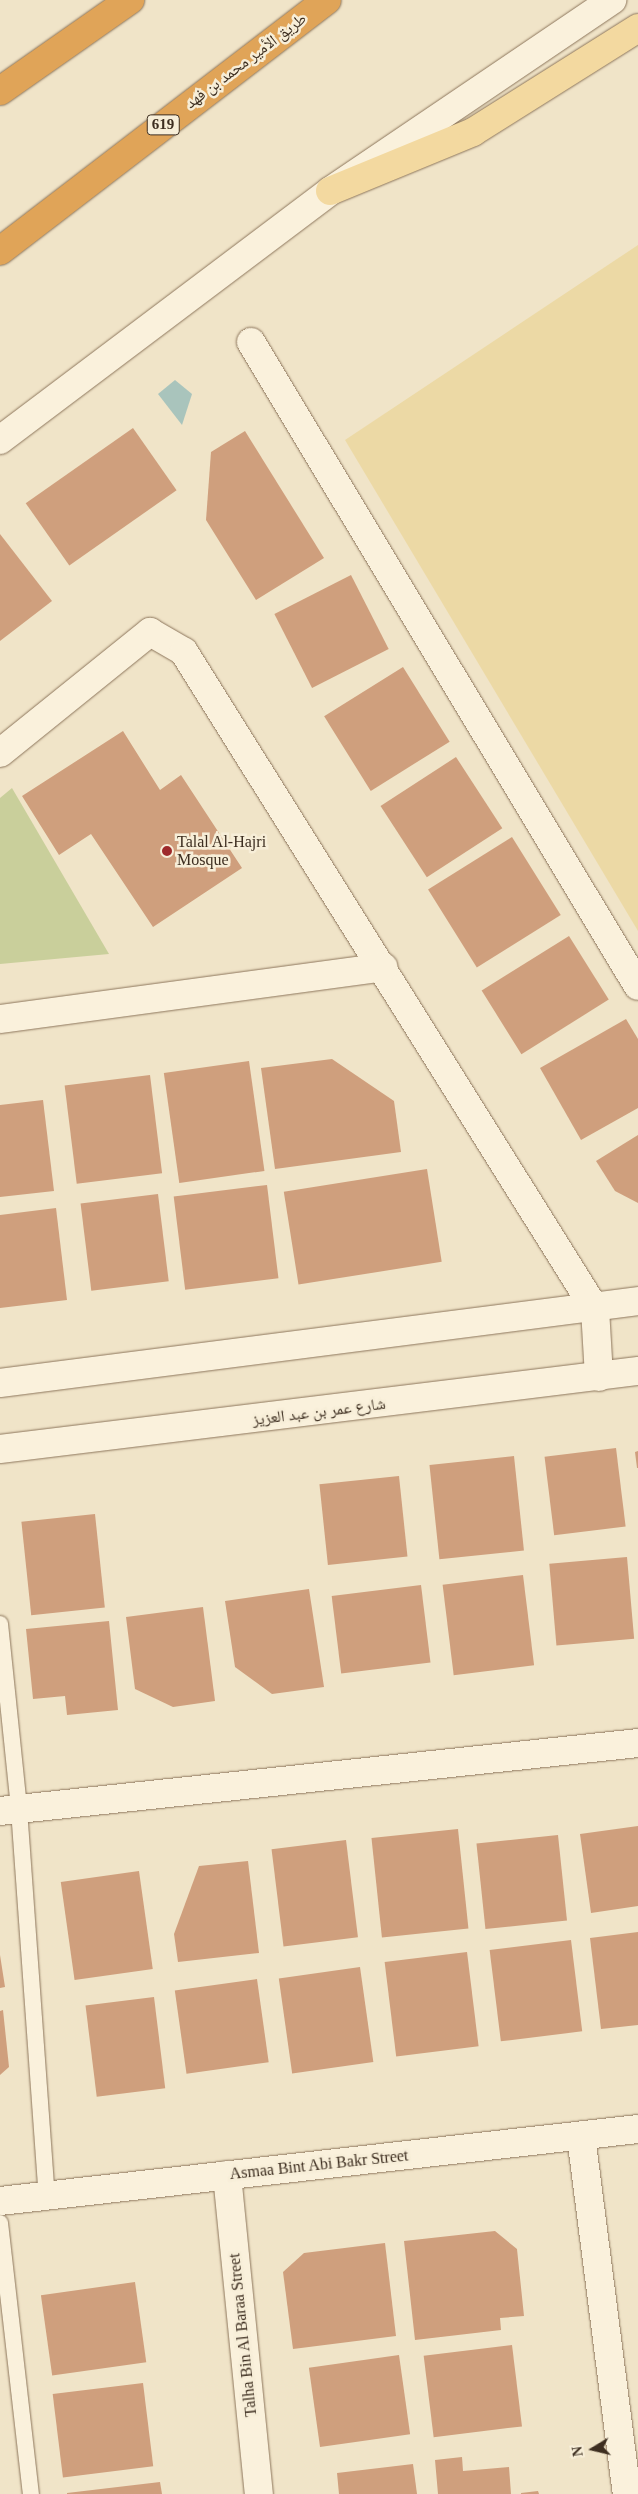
<!DOCTYPE html>
<html>
<head>
<meta charset="utf-8">
<style>
  body { margin:0 }
  #map { position:relative; width:638px; height:2494px; overflow:hidden; background:#f0e4c8; font-family:"Times New Roman","Noto Naskh Arabic",serif }
  div>[style] { position:absolute }
  [style*='--x'] { left:calc(var(--x)*1px); top:calc(var(--y)*1px); width:calc(var(--w)*1px); rotate:calc(var(--a)*1deg) }
  .green>* { inset:0; background:#c9cf9b }
  .sand>* { inset:0; background:#ecd9a5 }
  .water>* { inset:0; background:#a9c4bc }
  .building>* { inset:0; background:#cf9f7d; transform-origin:0 0 }
  .roads { filter:drop-shadow(0 0 1px #8d765c) drop-shadow(0 0 1px #8d765c) }
  .lane>* { height:16px; margin:-8px; padding:0 8px; transform-origin:8px; border-radius:8px; background:#faf1dc }
  .street>* { height:28px; margin:-14px; padding:0 14px; transform-origin:14px; border-radius:14px; background:#faf1dc }
  .secondary>* { height:28px; margin:-14px; padding:0 14px; transform-origin:14px; border-radius:14px; background:#faf1dc }
  .primary>* { height:28px; margin:-14px; padding:0 14px; transform-origin:14px; border-radius:14px; background:#f3d9a0 }
  .highway>* { height:28px; margin:-14px; padding:0 14px; transform-origin:14px; border-radius:14px; background:#e0a458 }
  .dots>* { width:14px; height:14px; translate:-50% -50%; box-sizing:border-box; border:2px solid #f7eed8; border-radius:50% }
  span { translate:-50% -50%; white-space:nowrap; text-align:center; line-height:1.15; -webkit-text-stroke:5px #f7eed8; paint-order:stroke }
  .shield-label span { padding:1px 4px; background:#f7eed8; border:1px solid; border-radius:4px; -webkit-text-stroke-width:0 }
  .shield-label { font-size:15px; color:#3d2e20; font-weight:700 }
  .street-label { font-size:16px; color:#3d2e20 }
  .poi-label { font-size:16px; color:#3d2e20 }
  .left { translate:0 -50%; text-align:left }
  .north { position:absolute; left:568px; top:2424px; width:50px; height:50px; -webkit-text-stroke:4px #f7eed8; paint-order:stroke; rotate:261deg; font-size:14px; font-weight:700; line-height:20px; text-align:center; color:#3d2e20 }
  .north::after { content:''; display:block; margin:auto; width:18px; height:22px; background:#3d2e20; clip-path:polygon(50% 0,100% 100%,50% 72%,0 100%) }
</style>
</head>
<body>
<div id="map">
  <div class="green">
    <div style="clip-path:polygon(12px 788px,109px 954px,0 964px,0 798px)"></div>
  </div>
  <div class="sand">
    <div style="clip-path:polygon(638px 245px,638px 931px,345px 440px)"></div>
  </div>
  <div class="water">
    <div style="clip-path:polygon(175px 380px,192px 394px,182px 425px,158px 394px)"></div>
  </div>
  <div class="building">
    <div style="left:133px;top:428px;width:76px;height:131px;rotate:55deg"></div>
    <div style="clip-path:polygon(245px 431px,324px 558px,256px 600px,206px 520px,211px 452px)"></div>
    <div style="clip-path:polygon(0 534px,52px 601px,0 641px)"></div>
    <div style="left:351px;top:575px;width:83px;height:86px;rotate:63deg"></div>
    <div style="left:403px;top:667px;width:88px;height:93px;rotate:58deg"></div>
    <div style="clip-path:polygon(123px 731px,160px 790px,181px 775px,242px 868px,153px 927px,91px 834px,59px 855px,22px 796px)"></div>
    <div style="left:456px;top:757px;width:85px;height:90px;rotate:57deg"></div>
    <div style="left:512px;top:837px;width:92px;height:99px;rotate:58deg"></div>
    <div style="left:569px;top:936px;width:75px;height:103px;rotate:58deg"></div>
    <div style="clip-path:polygon(626px 1019px,638px 1039px,638px 1108px,581px 1140px,540px 1068px)"></div>
    <div style="clip-path:polygon(332px 1059px,394px 1101px,401px 1152px,275px 1169px,261px 1068px)"></div>
    <div style="left:249px;top:1061px;width:111px;height:86px;rotate:82deg"></div>
    <div style="left:150px;top:1075px;width:99px;height:86px;rotate:83deg"></div>
    <div style="clip-path:polygon(43px 1100px,54px 1191px,0 1197px,0 1105px)"></div>
    <div style="clip-path:polygon(638px 1135px,638px 1203px,615px 1191px,596px 1161px)"></div>
    <div style="left:427px;top:1169px;width:94px;height:145px;rotate:81deg"></div>
    <div style="left:267px;top:1185px;width:94px;height:94px;rotate:83deg"></div>
    <div style="left:158px;top:1194px;width:88px;height:78px;rotate:83deg"></div>
    <div style="clip-path:polygon(56px 1208px,67px 1300px,0 1308px,0 1215px)"></div>
    <div style="left:616px;top:1448px;width:79px;height:72px;rotate:83deg"></div>
    <div style="clip-path:polygon(638px 1451px,638px 1468px,637px 1468px,635px 1452px)"></div>
    <div style="left:514px;top:1456px;width:95px;height:85px;rotate:84deg"></div>
    <div style="left:399px;top:1476px;width:81px;height:80px;rotate:84deg"></div>
    <div style="left:95px;top:1514px;width:94px;height:74px;rotate:84deg"></div>
    <div style="left:627px;top:1557px;width:82px;height:78px;rotate:85deg"></div>
    <div style="left:523px;top:1575px;width:91px;height:81px;rotate:83deg"></div>
    <div style="left:421px;top:1585px;width:78px;height:90px;rotate:83deg"></div>
    <div style="clip-path:polygon(309px 1589px,324px 1687px,272px 1694px,235px 1667px,225px 1601px)"></div>
    <div style="clip-path:polygon(203px 1607px,215px 1701px,173px 1707px,135px 1689px,126px 1617px)"></div>
    <div style="clip-path:polygon(109px 1621px,118px 1710px,67px 1715px,65px 1696px,33px 1699px,26px 1629px)"></div>
    <div style="clip-path:polygon(638px 1826px,638px 1906px,591px 1913px,580px 1834px)"></div>
    <div style="left:458px;top:1829px;width:100px;height:87px;rotate:84deg"></div>
    <div style="left:558px;top:1835px;width:86px;height:82px;rotate:84deg"></div>
    <div style="left:346px;top:1840px;width:98px;height:75px;rotate:83deg"></div>
    <div style="clip-path:polygon(248px 1861px,259px 1953px,178px 1962px,174px 1934px,199px 1866px)"></div>
    <div style="left:139px;top:1871px;width:99px;height:79px;rotate:82deg"></div>
    <div style="clip-path:polygon(638px 1932px,638px 2025px,601px 2029px,590px 1938px)"></div>
    <div style="left:571px;top:1940px;width:92px;height:82px;rotate:83deg"></div>
    <div style="left:467px;top:1952px;width:95px;height:83px;rotate:83deg"></div>
    <div style="clip-path:polygon(0 1955px,5px 1987px,0 1988px)"></div>
    <div style="left:360px;top:1967px;width:96px;height:82px;rotate:82deg"></div>
    <div style="left:257px;top:1979px;width:84px;height:83px;rotate:82deg"></div>
    <div style="left:154px;top:1997px;width:92px;height:69px;rotate:83deg"></div>
    <div style="clip-path:polygon(3px 2010px,9px 2067px,0 2075px,0 2011px)"></div>
    <div style="clip-path:polygon(495px 2231px,517px 2249px,524px 2316px,500px 2318px,501px 2330px,415px 2340px,404px 2241px)"></div>
    <div style="clip-path:polygon(385px 2243px,396px 2336px,293px 2349px,283px 2272px,304px 2253px)"></div>
    <div style="left:135px;top:2282px;width:81px;height:95px;rotate:82deg"></div>
    <div style="left:512px;top:2345px;width:82px;height:89px;rotate:83deg"></div>
    <div style="left:399px;top:2355px;width:80px;height:91px;rotate:82deg"></div>
    <div style="left:143px;top:2383px;width:84px;height:91px;rotate:83deg"></div>
    <div style="clip-path:polygon(462px 2457px,463px 2471px,509px 2467px,511px 2494px,438px 2494px,435px 2460px)"></div>
    <div style="clip-path:polygon(413px 2464px,417px 2494px,339px 2494px,337px 2473px)"></div>
    <div style="clip-path:polygon(160px 2482px,162px 2494px,67px 2494px,67px 2493px)"></div>
    <div style="clip-path:polygon(538px 2491px,539px 2494px,521px 2494px,521px 2493px)"></div>
  </div>
  <div class="roads">
    <div class="lane">
      <div style="--x:0;--y:1624;--w:186;--a:84.1"></div>
      <div style="--x:19;--y:1809;--w:388;--a:85.9"></div>
      <div style="--x:0;--y:2223;--w:273;--a:83.5"></div>
    </div>
    <div class="street">
      <div style="--x:251;--y:342;--w:751;--a:59"></div>
      <div style="--x:0;--y:753;--w:193;--a:-38.9"></div>
      <div style="--x:150;--y:632;--w:39;--a:30"></div>
      <div style="--x:184;--y:652;--w:775;--a:57.97"></div>
      <div style="--x:595;--y:1309;--w:68;--a:86.6"></div>
      <div style="--x:0;--y:1019;--w:387;--a:-7.7"></div>
      <div style="--x:0;--y:1811;--w:642;--a:-6.08"></div>
      <div style="--x:581;--y:2136;--w:361;--a:82.7"></div>
      <div style="--x:227;--y:2175;--w:321;--a:84.3"></div>
      <div style="--x:0;--y:2201;--w:642;--a:-6.44"></div>
    </div>
    <div class="secondary">
      <div style="--x:0;--y:440;--w:413;--a:-37"></div>
      <div style="--x:330;--y:191;--w:341;--a:-34.1"></div>
      <div style="--x:0;--y:1383;--w:643;--a:-7.32"></div>
      <div style="--x:0;--y:1449;--w:643;--a:-6.97"></div>
    </div>
    <div class="primary">
      <div style="--x:330;--y:191;--w:155;--a:-22.4"></div>
      <div style="--x:473;--y:132;--w:195;--a:-32.2"></div>
    </div>
    <div class="highway">
      <div style="--x:0;--y:91;--w:159;--a:-35"></div>
      <div style="--x:0;--y:251;--w:412;--a:-37.5"></div>
    </div>
  </div>
  <div class="dots">
    <div style="left:167px;top:851px;background:#9e2a2b"></div>
  </div>
  <div class="shield-label">
    <span style="left:163px;top:125px">619</span>
  </div>
  <div class="street-label">
    <span style="left:246px;top:61px;rotate:-37deg">طريق الأمير محمد بن فهد</span>
    <span style="left:319px;top:1412px;rotate:-7deg">شارع عمر بن عبد العزيز</span>
    <span style="left:319px;top:2165px;rotate:-6deg">Asmaa Bint Abi Bakr Street</span>
    <span style="left:243px;top:2335px;rotate:-96deg">Talha Bin Al Baraa Street</span>
  </div>
  <div class="poi-label">
    <span class="left" style="left:177px;top:851px">Talal Al-Hajri<br>Mosque</span>
  </div>
  <div class="north">N</div>
</div>
</body>
</html>
